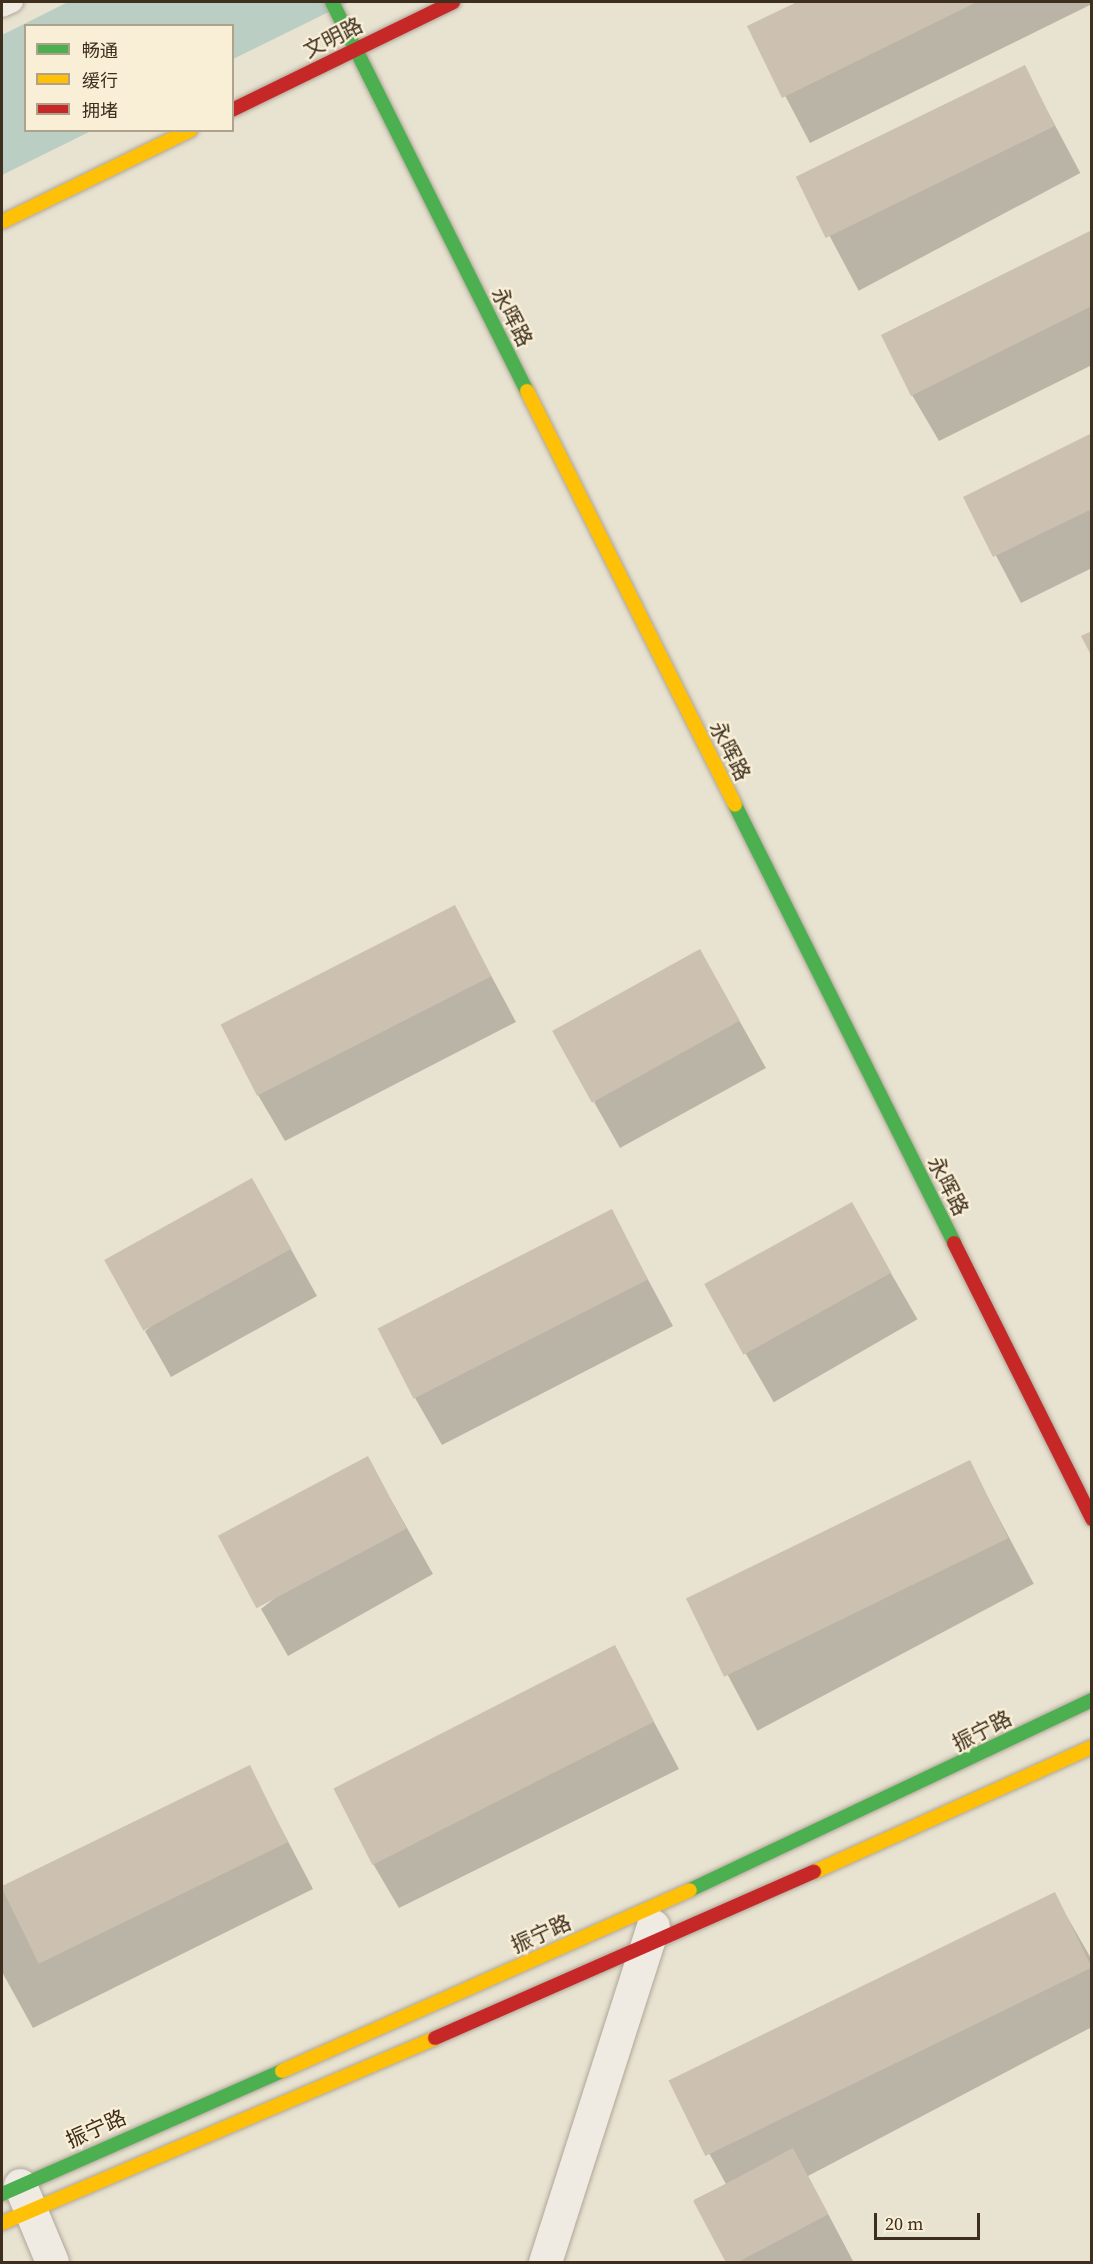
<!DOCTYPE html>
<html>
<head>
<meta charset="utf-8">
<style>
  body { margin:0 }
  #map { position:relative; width:1093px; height:2264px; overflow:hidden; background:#e8e2d0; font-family:"Source Serif 4","Noto Sans SC",serif }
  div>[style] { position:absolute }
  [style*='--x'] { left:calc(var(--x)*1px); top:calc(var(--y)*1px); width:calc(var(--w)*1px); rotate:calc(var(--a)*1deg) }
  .water>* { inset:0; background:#bacec3 }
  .shadow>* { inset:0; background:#0003; transform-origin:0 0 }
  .building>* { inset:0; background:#ccc0b0; transform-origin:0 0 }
  .roads { filter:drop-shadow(0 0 2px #aea698) drop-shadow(0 0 2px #aea698) }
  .lane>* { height:20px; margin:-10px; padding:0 10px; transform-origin:10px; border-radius:10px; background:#efebe2 }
  .street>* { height:33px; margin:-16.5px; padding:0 16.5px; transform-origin:16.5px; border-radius:16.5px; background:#efebe2 }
  .fast>* { height:14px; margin:-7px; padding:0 7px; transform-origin:7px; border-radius:7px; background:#4caf50 }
  .slow>* { height:14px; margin:-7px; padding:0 7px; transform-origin:7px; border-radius:7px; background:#ffc107 }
  .jam>* { height:14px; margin:-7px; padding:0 7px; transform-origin:7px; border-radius:7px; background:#c62828 }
  span { translate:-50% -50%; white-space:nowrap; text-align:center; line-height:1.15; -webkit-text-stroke:4.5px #f8efd6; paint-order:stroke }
  .street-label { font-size:21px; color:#3e2e1e }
  .frame { position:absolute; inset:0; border:3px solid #3e2e1e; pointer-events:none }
  .legend { position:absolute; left:24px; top:24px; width:210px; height:108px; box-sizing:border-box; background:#f8efd6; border:2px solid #aea28c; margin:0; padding:8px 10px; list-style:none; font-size:18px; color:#3e2e1e }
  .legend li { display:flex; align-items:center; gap:12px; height:30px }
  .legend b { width:30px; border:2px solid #aea28c }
  .scale { position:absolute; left:874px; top:2213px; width:106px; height:27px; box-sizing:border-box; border:3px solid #3e2e1e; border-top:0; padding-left:8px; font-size:18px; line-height:21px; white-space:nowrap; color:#3e2e1e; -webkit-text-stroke:4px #f8efd6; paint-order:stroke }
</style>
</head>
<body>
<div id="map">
  <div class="water">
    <div style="clip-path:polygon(68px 2px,349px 2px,233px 59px,232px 26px,26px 26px,26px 130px,91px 131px,2px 175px,2px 35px)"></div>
  </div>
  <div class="shadow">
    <div style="clip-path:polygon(800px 2px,1092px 2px,1092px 4px,810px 143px,749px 27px)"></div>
    <div style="left:1024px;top:67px;width:120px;height:251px;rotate:62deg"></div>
    <div style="clip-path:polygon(1092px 232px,1092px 365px,939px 441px,912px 395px)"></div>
    <div style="clip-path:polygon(1092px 434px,1092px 568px,1021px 603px,965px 497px)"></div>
    <div style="clip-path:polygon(454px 907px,516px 1022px,285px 1141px,258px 1095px)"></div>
    <div style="clip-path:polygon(726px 997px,766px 1068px,620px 1148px,594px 1102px)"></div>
    <div style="left:851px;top:1204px;width:133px;height:166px;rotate:60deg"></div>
    <div style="clip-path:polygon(611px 1211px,673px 1326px,442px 1445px,415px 1398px)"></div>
    <div style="clip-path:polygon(278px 1226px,317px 1296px,171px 1377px,145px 1331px)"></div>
    <div style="left:969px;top:1462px;width:138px;height:313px;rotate:62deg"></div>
    <div style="clip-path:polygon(394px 1505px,433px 1574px,288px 1656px,261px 1609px)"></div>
    <div style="clip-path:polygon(614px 1647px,679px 1769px,399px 1908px,372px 1862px)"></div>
    <div style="clip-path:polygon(249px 1767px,313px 1889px,33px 2028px,2px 1972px,2px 1890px)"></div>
    <div style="clip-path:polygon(1054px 1894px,1092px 1960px,1092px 2027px,808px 2176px,853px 2261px,727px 2262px,694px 2200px,726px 2184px,676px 2093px)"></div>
  </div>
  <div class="building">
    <div style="clip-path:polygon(797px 2px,977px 2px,782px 98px,747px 26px)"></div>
    <div style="left:1025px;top:65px;width:68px;height:255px;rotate:64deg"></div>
    <div style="clip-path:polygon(1092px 230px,1092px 306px,911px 396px,881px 335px)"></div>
    <div style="clip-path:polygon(1092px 433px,1092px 509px,993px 557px,963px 497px)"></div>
    <div style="clip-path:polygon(1092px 631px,1092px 657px,1081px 636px)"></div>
    <div style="left:455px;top:905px;width:80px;height:263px;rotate:63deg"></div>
    <div style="left:700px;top:949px;width:82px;height:169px;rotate:61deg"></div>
    <div style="left:252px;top:1178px;width:81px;height:169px;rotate:61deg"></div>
    <div style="left:852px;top:1202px;width:81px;height:169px;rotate:61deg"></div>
    <div style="left:612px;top:1209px;width:79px;height:263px;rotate:63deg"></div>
    <div style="left:368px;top:1456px;width:82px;height:170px;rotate:62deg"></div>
    <div style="left:970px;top:1460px;width:87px;height:316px;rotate:64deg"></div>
    <div style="left:615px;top:1645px;width:86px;height:316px;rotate:63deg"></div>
    <div style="left:250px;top:1765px;width:86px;height:277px;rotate:64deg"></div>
    <div style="left:1055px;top:1892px;width:84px;height:430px;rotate:64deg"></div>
    <div style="left:793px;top:2148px;width:75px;height:113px;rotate:62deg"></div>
  </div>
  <div class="roads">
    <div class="lane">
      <div style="--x:2;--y:7;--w:12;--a:-24"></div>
    </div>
    <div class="street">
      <div style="--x:20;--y:2185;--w:83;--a:67.4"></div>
      <div style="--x:545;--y:2262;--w:353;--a:-72.2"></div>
    </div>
    <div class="fast">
      <div style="--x:332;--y:2;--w:435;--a:63.4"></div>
      <div style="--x:735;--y:805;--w:490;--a:63.4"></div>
      <div style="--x:690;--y:1890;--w:445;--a:-25.3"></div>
      <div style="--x:2;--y:2194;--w:306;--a:-23.7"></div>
    </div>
    <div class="slow">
      <div style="--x:2;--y:222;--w:210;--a:-26"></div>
      <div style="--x:527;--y:391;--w:463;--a:63.3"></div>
      <div style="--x:814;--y:1872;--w:305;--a:-24.2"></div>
      <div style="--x:282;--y:2071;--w:446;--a:-23.9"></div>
      <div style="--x:2;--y:2223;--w:471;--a:-23.1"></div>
    </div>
    <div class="jam">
      <div style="--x:232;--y:110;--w:246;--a:-26"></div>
      <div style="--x:954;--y:1243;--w:309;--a:63.4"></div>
      <div style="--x:435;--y:2038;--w:414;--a:-23.7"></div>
    </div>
  </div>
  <div class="street-label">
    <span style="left:333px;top:38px;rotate:-27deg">文明路</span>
    <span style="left:512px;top:317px;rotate:63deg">永晖路</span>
    <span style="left:730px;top:751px;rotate:63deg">永晖路</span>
    <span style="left:948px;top:1186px;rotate:63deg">永晖路</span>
    <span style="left:982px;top:1731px;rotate:-27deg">振宁路</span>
    <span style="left:541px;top:1934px;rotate:-24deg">振宁路</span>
    <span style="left:96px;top:2129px;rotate:-24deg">振宁路</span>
  </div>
  <div class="frame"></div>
  <ul class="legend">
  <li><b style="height:8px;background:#4caf50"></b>畅通</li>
  <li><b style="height:8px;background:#ffc107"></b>缓行</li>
  <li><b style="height:8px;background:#c62828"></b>拥堵</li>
  </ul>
  <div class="scale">20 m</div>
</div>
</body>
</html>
